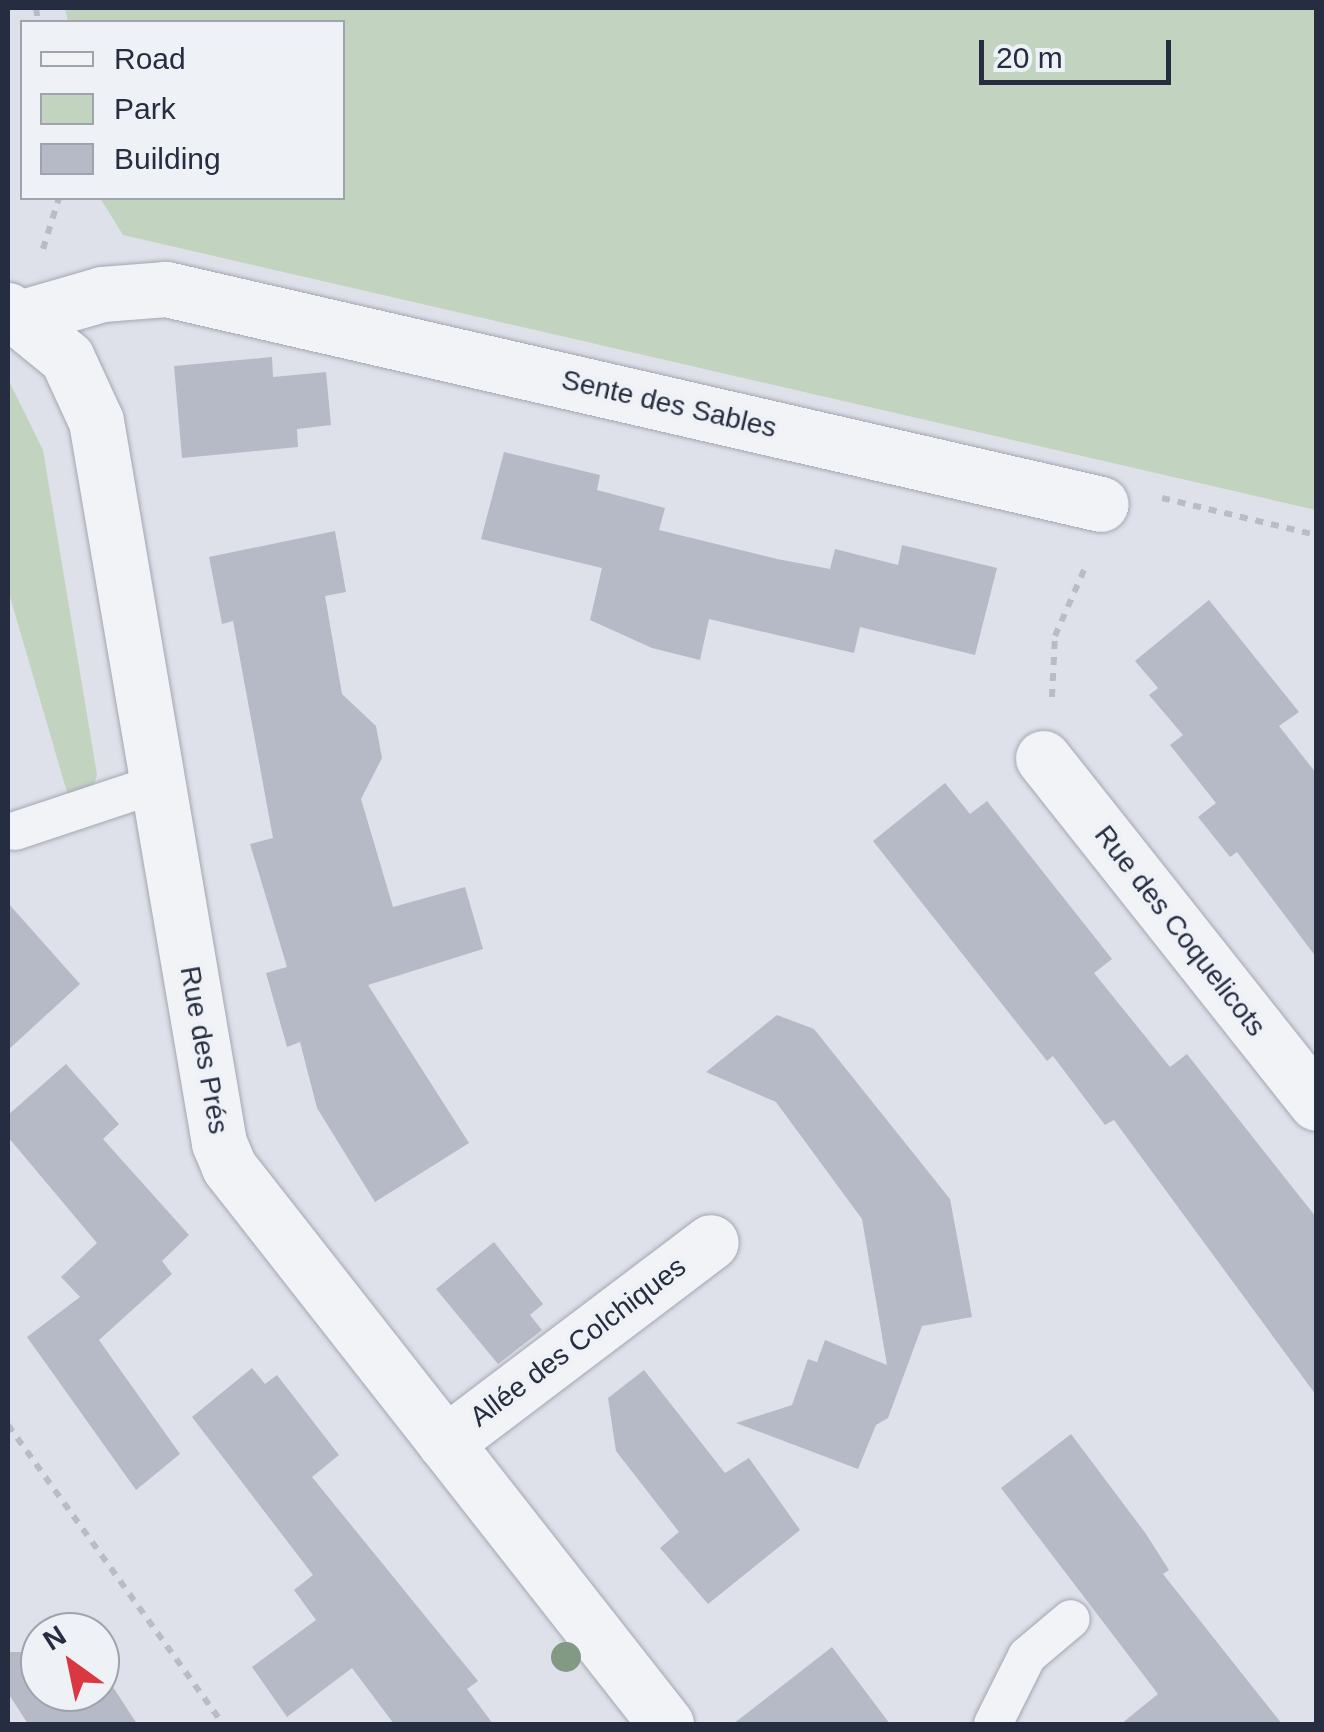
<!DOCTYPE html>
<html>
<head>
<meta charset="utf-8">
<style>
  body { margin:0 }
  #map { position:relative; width:1324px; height:1732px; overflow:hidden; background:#dee1e9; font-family:Helvetica,sans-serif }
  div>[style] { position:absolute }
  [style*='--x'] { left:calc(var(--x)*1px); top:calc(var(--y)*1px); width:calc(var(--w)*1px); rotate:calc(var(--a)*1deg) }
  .green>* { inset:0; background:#c2d4bf }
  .building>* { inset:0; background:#b5bac6 }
  .path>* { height:6px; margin-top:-3px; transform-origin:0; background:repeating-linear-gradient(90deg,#b8bcc4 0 8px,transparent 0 16px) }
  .roads { filter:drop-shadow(0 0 2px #a3a7b3) drop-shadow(0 0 2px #a3a7b3) }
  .lane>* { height:38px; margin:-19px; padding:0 19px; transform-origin:19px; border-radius:19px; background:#f1f3f7 }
  .street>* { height:55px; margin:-27.5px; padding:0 27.5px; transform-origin:27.5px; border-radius:27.5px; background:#f1f3f7 }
  .trees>* { width:30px; height:30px; margin:-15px; border-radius:50%; background:#829984 }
  span { translate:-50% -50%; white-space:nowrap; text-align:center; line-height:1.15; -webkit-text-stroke:8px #eef1f6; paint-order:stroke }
  .street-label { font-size:28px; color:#262d41 }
  .frame { position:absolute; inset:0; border:10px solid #262d41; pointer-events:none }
  .legend { position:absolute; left:20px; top:20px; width:325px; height:180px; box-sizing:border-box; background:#eef1f6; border:2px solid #9ea3ae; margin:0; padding:12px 18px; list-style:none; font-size:30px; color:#262d41 }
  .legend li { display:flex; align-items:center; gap:20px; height:50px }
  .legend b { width:50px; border:2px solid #9ea3ae }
  .north { position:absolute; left:20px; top:1612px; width:100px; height:100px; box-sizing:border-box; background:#eef1f6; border:2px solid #9ea3ae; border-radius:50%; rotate:327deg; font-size:28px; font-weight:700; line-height:40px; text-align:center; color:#262d41 }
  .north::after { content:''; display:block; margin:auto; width:35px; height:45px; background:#d93841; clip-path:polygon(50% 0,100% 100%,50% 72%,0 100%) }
  .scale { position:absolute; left:979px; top:40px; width:192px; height:45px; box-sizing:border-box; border:5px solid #262d41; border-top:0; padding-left:12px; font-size:30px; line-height:35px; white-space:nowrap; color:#262d41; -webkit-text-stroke:8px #eef1f6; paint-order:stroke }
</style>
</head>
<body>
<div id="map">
  <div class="green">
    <div style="clip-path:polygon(65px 8px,1316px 8px,1316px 510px,123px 235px,100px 198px,342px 198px,342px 22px,68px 22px)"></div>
    <div style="clip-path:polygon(8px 379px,43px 450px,97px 775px,92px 790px,69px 799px,8px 590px)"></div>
  </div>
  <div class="building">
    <div style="clip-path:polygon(272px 357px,273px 377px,326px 372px,331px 425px,297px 429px,298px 447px,182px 458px,174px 366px)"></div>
    <div style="clip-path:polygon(504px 452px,600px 475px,597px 490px,665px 508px,659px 530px,777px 559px,830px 569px,835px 549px,898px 565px,902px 545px,997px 568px,975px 655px,860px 627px,854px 653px,709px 619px,700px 660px,652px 648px,590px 620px,602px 568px,481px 539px)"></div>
    <div style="clip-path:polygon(335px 531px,346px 592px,325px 596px,342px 694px,376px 726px,382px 758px,361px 799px,393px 907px,465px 887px,483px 949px,368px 985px,469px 1143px,375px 1202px,317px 1108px,300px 1042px,287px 1047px,266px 973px,287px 967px,250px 844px,273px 838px,233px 621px,222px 624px,209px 557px)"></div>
    <div style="clip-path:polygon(1209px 600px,1299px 712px,1279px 726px,1316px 773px,1316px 957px,1237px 852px,1230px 857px,1198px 817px,1216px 803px,1170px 745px,1183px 735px,1149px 695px,1158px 688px,1135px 661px)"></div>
    <div style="clip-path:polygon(945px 783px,970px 814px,987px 801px,1112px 959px,1094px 973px,1170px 1067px,1187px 1054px,1316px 1217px,1316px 1395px,1114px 1120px,1105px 1125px,1053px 1056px,1047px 1061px,873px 841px)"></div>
    <div style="clip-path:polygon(8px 903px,80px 984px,8px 1050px)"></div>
    <div style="clip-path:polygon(777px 1015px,814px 1029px,950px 1199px,972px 1317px,922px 1326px,888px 1418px,876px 1425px,858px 1469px,736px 1423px,792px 1405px,808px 1359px,817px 1362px,825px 1340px,887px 1365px,862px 1219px,776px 1102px,706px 1072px)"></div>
    <div style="clip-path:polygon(66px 1064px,119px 1124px,103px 1139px,189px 1235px,162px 1261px,172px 1274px,99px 1340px,180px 1454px,136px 1490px,27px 1337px,80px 1297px,61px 1277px,97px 1243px,8px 1137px,8px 1115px)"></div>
    <div style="clip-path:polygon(494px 1242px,543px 1304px,530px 1315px,542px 1330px,498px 1364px,436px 1289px)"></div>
    <div style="clip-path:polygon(252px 1368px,265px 1384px,277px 1375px,339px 1455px,312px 1477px,478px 1681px,467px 1689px,493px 1724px,394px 1724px,352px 1668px,287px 1717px,252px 1667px,316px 1620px,294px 1590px,313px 1575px,192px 1417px)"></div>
    <div style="clip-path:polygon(644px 1370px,725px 1473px,749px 1458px,800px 1530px,708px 1604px,660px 1548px,679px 1532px,616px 1451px,608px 1398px)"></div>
    <div style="clip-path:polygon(1071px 1434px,1146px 1534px,1169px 1570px,1163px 1574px,1282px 1724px,1121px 1724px,1158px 1694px,1001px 1488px)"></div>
    <div style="clip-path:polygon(832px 1647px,890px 1724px,733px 1724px)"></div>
    <div style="clip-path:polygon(8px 1652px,40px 1652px,40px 1692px,100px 1692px,100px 1667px,137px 1724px,28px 1724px,8px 1693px)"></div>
  </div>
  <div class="path">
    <div style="--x:36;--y:8;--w:14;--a:82"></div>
    <div style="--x:43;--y:249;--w:53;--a:-72.6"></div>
    <div style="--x:1162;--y:498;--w:158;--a:13.5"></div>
    <div style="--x:1052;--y:697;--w:61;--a:-87.2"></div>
    <div style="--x:1055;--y:636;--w:80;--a:-66.3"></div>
    <div style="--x:8;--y:1425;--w:368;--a:54.3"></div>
  </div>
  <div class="roads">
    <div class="lane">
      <div style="--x:15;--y:831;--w:152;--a:-18.4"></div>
      <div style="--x:993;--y:1724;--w:76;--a:-63.4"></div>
      <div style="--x:1027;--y:1656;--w:57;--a:-40.1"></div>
    </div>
    <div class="street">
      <div style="--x:8;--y:310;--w:76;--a:39.1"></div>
      <div style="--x:67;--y:358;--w:69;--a:65.3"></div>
      <div style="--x:96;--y:421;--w:732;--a:80.33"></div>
      <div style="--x:219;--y:1143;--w:26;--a:67"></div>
      <div style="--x:229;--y:1167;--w:708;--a:51.88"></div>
      <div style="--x:23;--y:317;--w:82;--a:-16.2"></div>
      <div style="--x:102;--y:294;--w:64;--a:-4.5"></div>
      <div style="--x:166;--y:289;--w:959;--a:12.95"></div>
      <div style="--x:1043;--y:758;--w:440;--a:51.6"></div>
      <div style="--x:445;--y:1443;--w:333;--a:-37.1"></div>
    </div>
  </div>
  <div class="trees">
    <div style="left:566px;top:1657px"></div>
  </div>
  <div class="street-label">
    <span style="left:669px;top:404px;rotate:13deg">Sente des Sables</span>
    <span style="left:1180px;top:931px;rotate:52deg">Rue des Coquelicots</span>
    <span style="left:204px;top:1050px;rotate:80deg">Rue des Prés</span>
    <span style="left:578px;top:1342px;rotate:-37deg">Allée des Colchiques</span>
  </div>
  <div class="frame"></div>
  <ul class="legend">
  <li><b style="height:12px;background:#f1f3f7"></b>Road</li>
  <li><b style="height:28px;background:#c2d4bf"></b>Park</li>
  <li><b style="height:28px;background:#b5bac6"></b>Building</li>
  </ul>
  <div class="north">N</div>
  <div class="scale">20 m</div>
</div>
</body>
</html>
